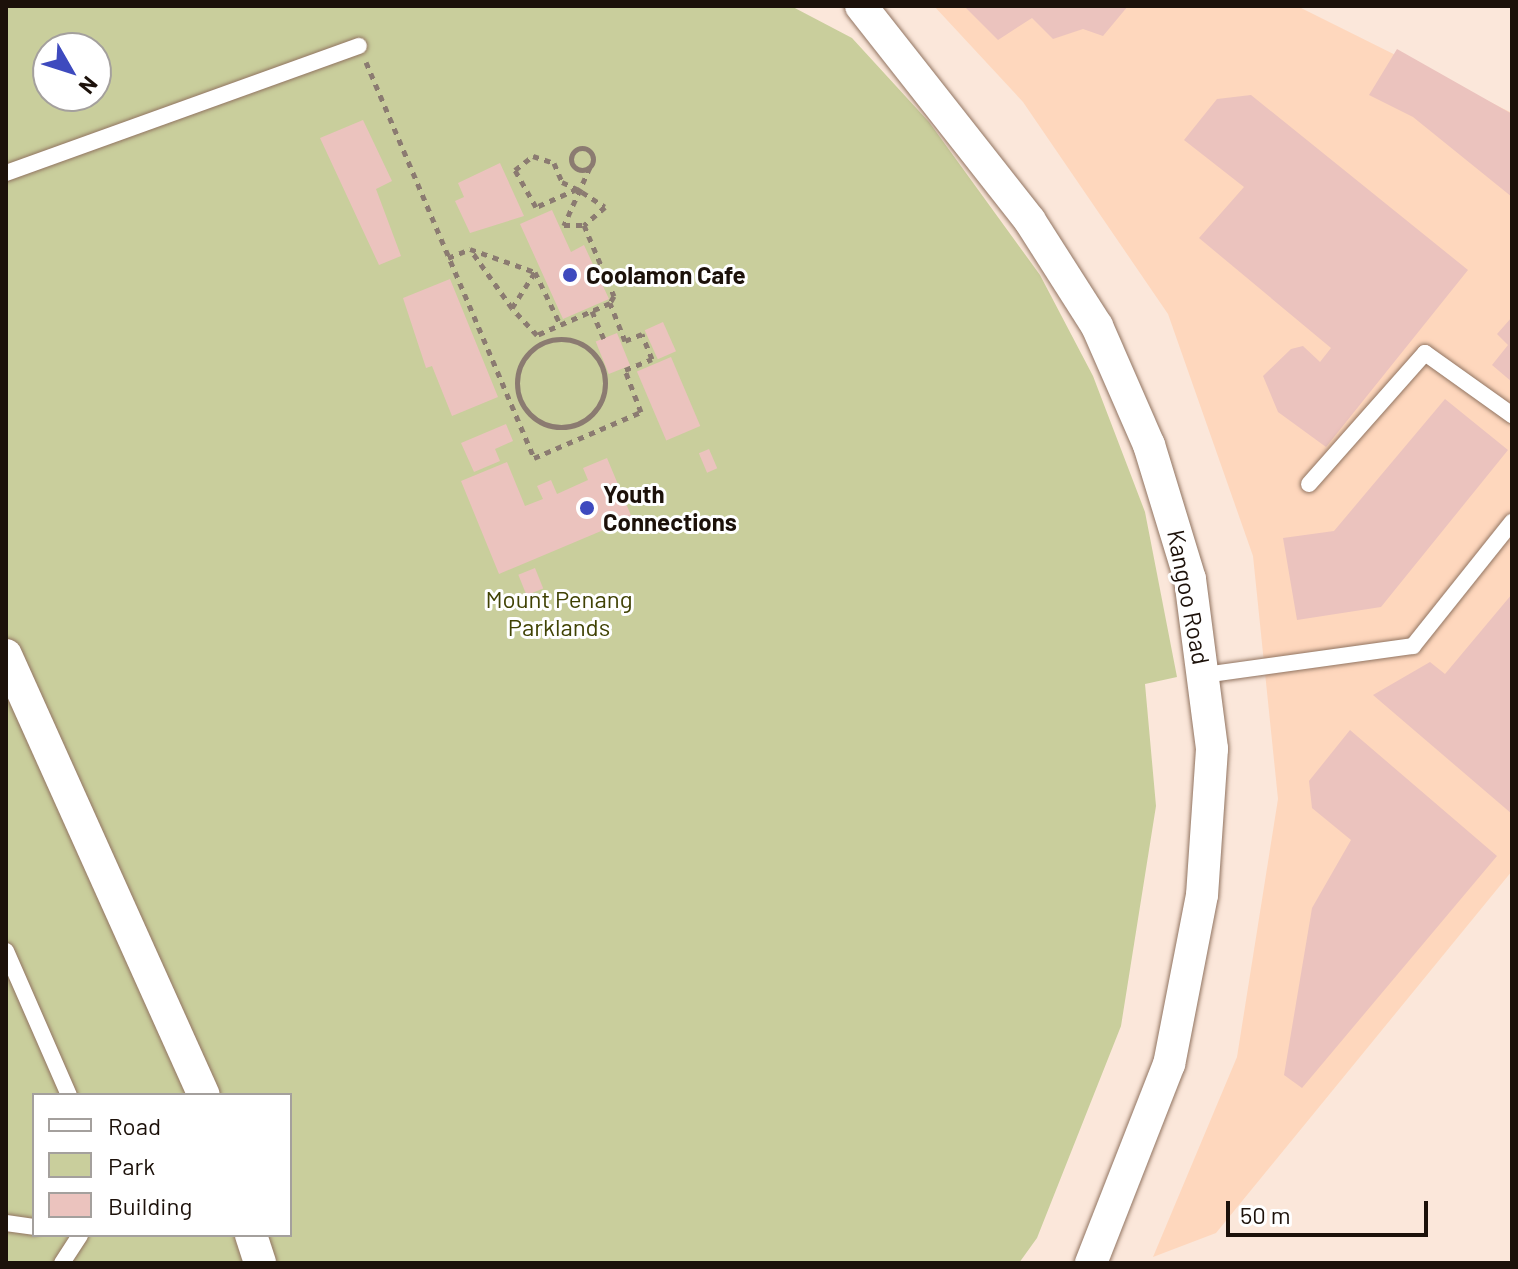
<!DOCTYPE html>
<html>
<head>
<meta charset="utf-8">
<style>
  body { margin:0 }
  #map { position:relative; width:1518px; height:1269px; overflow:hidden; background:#fbe7da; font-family:Barlow,sans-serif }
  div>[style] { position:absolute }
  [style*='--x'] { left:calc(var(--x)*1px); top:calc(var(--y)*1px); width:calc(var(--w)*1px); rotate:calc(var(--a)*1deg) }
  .built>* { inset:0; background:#fed7bd }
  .green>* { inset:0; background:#c9ce9c }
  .building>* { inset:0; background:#ebc3be; transform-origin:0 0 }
  .path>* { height:5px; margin-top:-2.5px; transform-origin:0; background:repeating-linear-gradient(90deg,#8b7b71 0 6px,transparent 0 12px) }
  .path>.ring { margin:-2.5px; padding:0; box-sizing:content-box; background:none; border:5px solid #8b7b71; border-radius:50% }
  .roads { filter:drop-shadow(0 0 2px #917461) drop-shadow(0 0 2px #917461) }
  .lane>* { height:16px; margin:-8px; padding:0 8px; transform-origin:8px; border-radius:8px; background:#fff }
  .street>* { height:32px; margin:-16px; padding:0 16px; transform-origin:16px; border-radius:16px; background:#fff }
  .dots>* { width:22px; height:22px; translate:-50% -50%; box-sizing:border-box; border:4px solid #fff; border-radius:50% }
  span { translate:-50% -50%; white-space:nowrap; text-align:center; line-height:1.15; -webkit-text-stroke:6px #fff; paint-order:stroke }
  .poi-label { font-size:24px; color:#1c110a; font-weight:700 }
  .left { translate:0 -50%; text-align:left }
  .street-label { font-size:24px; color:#1c110a }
  .park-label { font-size:24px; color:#404204 }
  .frame { position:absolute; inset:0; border:8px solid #1c110a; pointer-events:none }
  .legend { position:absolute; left:32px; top:1093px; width:260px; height:144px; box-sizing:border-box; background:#fff; border:2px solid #a4a09d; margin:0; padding:10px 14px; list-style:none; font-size:24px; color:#1c110a }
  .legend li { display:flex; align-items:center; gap:16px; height:40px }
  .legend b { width:40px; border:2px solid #a4a09d }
  .north { position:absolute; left:32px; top:32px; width:80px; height:80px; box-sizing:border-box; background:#fff; border:2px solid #a4a09d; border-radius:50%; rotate:129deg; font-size:22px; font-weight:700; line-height:32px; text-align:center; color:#1c110a }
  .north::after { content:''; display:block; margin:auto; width:28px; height:36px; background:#3e4abe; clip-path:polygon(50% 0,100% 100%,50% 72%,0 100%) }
  .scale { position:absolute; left:1226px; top:1201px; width:202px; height:36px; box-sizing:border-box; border:4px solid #1c110a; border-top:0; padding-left:10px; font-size:24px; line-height:28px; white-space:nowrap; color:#1c110a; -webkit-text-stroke:6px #fff; paint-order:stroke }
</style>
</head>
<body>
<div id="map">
  <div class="built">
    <div style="clip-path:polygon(934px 6px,1297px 6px,1512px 113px,1512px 871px,1216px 1233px,1153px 1257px,1237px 1057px,1278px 799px,1253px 556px,1168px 314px,1023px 102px)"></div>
  </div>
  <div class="green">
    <div style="clip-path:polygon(evenodd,6px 6px,791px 6px,852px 38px,929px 122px,1040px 275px,1093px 376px,1145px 512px,1177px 677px,1145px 684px,1156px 806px,1121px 1026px,1037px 1238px,1019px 1263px,6px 1263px,6px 6px,48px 48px,96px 48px,96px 96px,48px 96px,48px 48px,6px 6px,34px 1095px,290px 1095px,290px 1235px,34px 1235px,34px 1095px)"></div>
  </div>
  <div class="building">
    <div style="clip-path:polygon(964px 6px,1128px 6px,1103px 36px,1083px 29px,1053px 39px,1032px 18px,998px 40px)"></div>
    <div style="clip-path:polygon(1397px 49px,1512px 114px,1512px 197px,1413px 117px,1369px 95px)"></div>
    <div style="clip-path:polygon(1251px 95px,1468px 270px,1326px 447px,1278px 412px,1263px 376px,1291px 349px,1303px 346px,1320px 362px,1331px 348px,1199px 238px,1244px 187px,1184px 140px,1217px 99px)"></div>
    <div style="clip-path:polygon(363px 120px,392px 181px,376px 189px,401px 256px,379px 265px,320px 138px)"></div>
    <div style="clip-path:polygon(500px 163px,524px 216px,470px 233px,455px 201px,464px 197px,458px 183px)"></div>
    <div style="clip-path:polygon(552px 210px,571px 252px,584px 245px,609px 299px,563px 319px,520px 224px)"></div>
    <div style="clip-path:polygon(450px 279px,498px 397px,452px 416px,432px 366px,426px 368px,403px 298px)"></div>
    <div style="clip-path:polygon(1512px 317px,1512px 382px,1492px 365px,1508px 345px,1497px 334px)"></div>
    <div style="left:663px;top:322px;width:32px;height:20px;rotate:66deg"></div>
    <div style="left:617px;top:333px;width:35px;height:23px;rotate:68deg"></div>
    <div style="left:671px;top:357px;width:75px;height:37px;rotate:67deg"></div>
    <div style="clip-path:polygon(1445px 399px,1508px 450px,1381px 607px,1297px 620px,1283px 538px,1334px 531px)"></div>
    <div style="clip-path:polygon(506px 424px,513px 441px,495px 449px,500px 461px,474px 472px,461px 443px)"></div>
    <div style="left:709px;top:449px;width:21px;height:11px;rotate:67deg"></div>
    <div style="clip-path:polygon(607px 458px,632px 518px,499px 574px,461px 481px,507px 462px,525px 506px,543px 499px,537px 486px,551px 480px,557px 494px,588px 480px,583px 468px)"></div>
    <div style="left:535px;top:568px;width:22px;height:18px;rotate:68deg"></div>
    <div style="clip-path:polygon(1512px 594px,1512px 814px,1373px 695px,1430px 662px,1445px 674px)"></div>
    <div style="clip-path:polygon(1350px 730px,1497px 856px,1302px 1088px,1284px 1075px,1312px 908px,1351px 840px,1312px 808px,1309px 781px)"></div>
  </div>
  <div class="path">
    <div style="--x:366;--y:62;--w:430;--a:67"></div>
    <div style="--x:534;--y:458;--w:116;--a:-23.3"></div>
    <div style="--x:641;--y:412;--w:45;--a:-110.9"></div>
    <div style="--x:625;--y:370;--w:29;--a:-22"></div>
    <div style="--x:652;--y:359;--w:27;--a:-112"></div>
    <div style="--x:642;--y:334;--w:18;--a:158"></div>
    <div style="--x:625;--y:341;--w:41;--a:-111.5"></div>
    <div style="--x:610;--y:303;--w:80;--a:156.3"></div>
    <div style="--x:537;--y:335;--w:37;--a:-133"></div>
    <div style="--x:512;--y:308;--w:43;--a:-57.4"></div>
    <div style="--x:535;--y:272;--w:58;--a:64.3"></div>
    <div class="ring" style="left:571px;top:148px;width:17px;height:17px"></div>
    <div style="--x:590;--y:167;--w:64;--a:114.1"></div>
    <div style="--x:564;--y:225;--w:20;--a:0"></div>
    <div style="--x:584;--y:225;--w:77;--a:67.1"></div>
    <div style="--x:614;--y:296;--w:8;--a:120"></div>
    <div style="--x:577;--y:189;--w:45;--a:156.3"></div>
    <div style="--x:536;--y:207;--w:43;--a:-119.6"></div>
    <div style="--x:515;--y:170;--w:23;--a:-38"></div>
    <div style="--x:533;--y:156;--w:22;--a:18"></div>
    <div style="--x:554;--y:163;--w:21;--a:67"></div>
    <div style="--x:562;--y:182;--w:17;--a:25"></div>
    <div style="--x:577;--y:189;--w:6;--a:31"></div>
    <div style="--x:582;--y:192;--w:27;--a:33"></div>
    <div style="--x:605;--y:207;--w:28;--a:139"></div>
    <div style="--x:448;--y:258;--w:24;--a:-22"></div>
    <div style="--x:512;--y:308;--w:72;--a:-125.4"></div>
    <div style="--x:470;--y:249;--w:69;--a:19.5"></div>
    <div style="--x:592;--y:311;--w:30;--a:67"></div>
    <div class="ring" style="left:517px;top:339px;width:83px;height:83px"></div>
  </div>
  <div class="roads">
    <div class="lane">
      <div style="--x:6;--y:173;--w:375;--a:-19.8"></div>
      <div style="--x:1309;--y:484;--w:175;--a:-48.5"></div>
      <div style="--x:1425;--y:353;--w:107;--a:35.5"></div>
      <div style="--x:1204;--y:675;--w:211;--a:-7.9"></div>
      <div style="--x:1413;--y:646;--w:159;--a:-51.4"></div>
      <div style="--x:6;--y:951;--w:157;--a:66.4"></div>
      <div style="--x:6;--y:1223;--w:28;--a:8"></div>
      <div style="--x:62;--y:1263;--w:33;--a:-57"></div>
    </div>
    <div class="street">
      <div style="--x:861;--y:6;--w:273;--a:51.8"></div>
      <div style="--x:1030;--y:221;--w:125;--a:57.5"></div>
      <div style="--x:1097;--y:326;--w:130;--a:66.4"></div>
      <div style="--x:1149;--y:445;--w:140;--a:73"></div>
      <div style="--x:1190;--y:579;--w:171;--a:82.6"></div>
      <div style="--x:1212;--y:749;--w:146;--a:93.9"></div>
      <div style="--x:1202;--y:895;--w:172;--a:101"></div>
      <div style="--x:1169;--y:1064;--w:214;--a:111.4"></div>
      <div style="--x:6;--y:655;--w:482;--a:65.8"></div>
      <div style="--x:251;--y:1235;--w:29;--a:72"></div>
    </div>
  </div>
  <div class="dots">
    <div style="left:570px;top:275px;background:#3e4abe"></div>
    <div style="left:587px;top:508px;background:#3e4abe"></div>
  </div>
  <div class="poi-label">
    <span class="left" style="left:586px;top:275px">Coolamon Cafe</span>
    <span class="left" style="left:603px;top:508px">Youth<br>Connections</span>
  </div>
  <div class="street-label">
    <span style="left:1189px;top:597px;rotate:79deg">Kangoo Road</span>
  </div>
  <div class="park-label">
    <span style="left:559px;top:613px">Mount Penang<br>Parklands</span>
  </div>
  <div class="frame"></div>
  <ul class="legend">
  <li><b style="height:10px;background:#fff"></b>Road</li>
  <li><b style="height:22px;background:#c9ce9c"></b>Park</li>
  <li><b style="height:22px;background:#ebc3be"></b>Building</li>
  </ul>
  <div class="north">N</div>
  <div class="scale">50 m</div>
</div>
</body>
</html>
